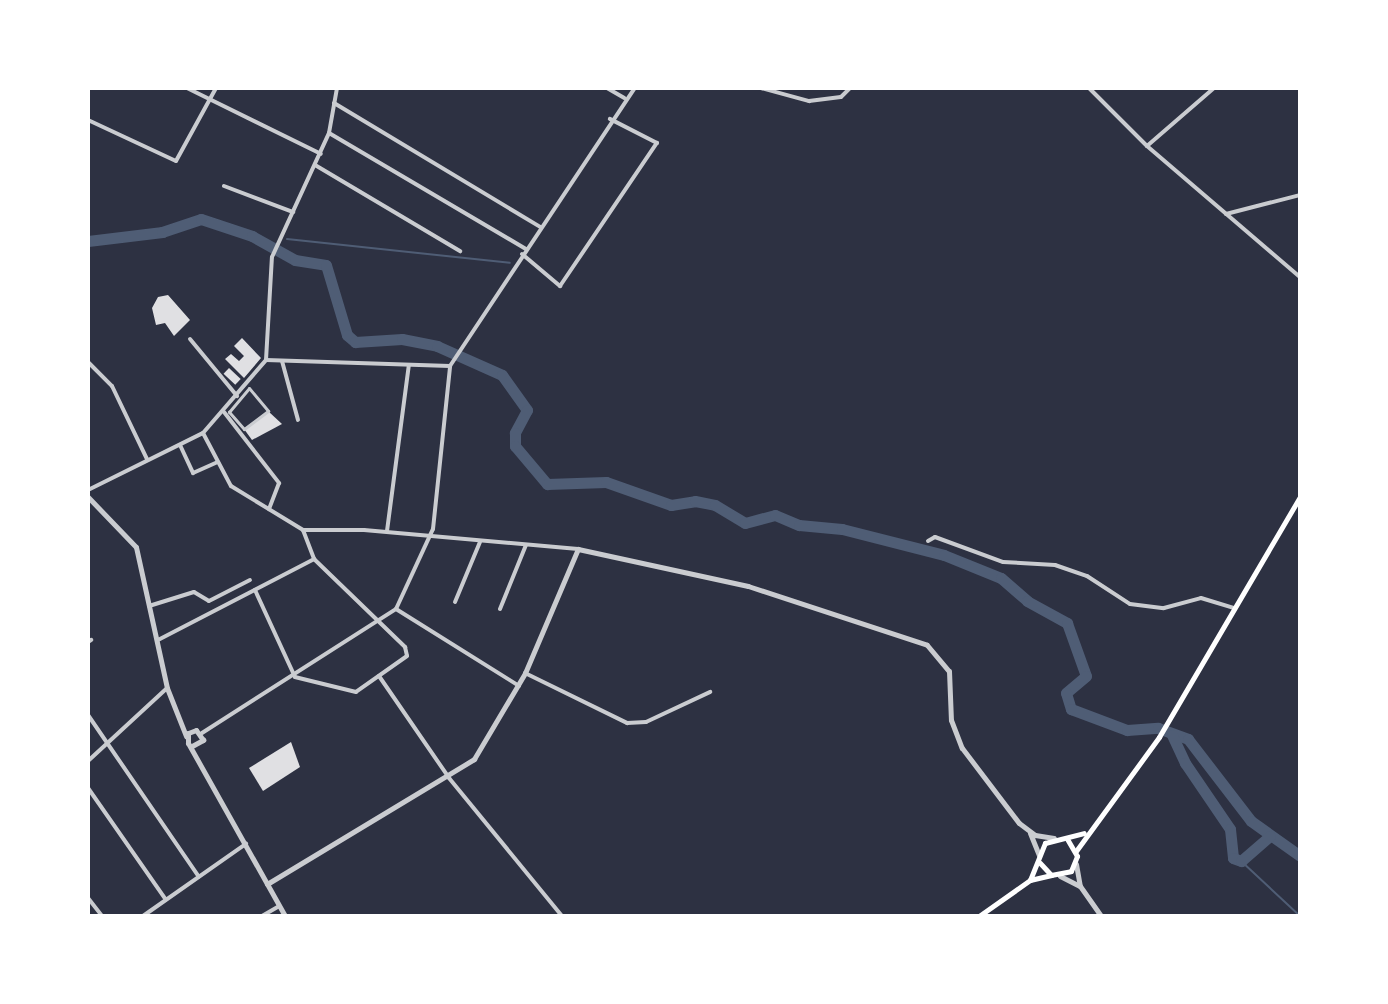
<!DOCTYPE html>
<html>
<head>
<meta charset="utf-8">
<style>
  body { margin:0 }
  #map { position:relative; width:1388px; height:1004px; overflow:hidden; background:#2d3142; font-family:Montserrat,sans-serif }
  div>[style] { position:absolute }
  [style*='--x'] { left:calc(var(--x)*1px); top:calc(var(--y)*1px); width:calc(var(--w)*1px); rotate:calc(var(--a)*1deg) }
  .stream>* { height:2px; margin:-1px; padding:0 1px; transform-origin:1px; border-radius:1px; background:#4f5d75 }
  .river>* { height:11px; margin:-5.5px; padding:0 5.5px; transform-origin:5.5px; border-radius:5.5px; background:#4f5d75 }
  .building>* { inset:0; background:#e0e0e3; transform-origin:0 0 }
  .pedestrian>* { height:3px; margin:-1.5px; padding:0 1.5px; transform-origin:1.5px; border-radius:1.5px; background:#caccd0 }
  .minor>* { height:4px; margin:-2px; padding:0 2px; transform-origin:2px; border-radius:2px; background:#caccd0 }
  .tertiary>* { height:5px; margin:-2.5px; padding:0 2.5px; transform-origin:2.5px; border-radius:2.5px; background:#caccd0 }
  .secondary>* { height:5px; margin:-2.5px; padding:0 2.5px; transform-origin:2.5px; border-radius:2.5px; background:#fff }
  span { translate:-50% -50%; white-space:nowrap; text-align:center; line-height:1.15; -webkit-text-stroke:8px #fff; paint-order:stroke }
  .frame { position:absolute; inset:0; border:90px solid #fff; pointer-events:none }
</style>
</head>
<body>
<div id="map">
  <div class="stream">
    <div style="--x:287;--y:239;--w:224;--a:6.1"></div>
    <div style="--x:1241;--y:861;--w:81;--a:43"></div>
  </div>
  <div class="river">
    <div style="--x:88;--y:241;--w:75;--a:-6.9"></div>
    <div style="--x:162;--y:232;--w:41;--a:-18.4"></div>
    <div style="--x:201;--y:219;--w:54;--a:18.4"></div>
    <div style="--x:252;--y:236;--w:49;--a:29.2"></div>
    <div style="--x:295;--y:260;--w:31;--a:9"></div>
    <div style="--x:326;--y:265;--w:73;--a:73.3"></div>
    <div style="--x:347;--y:335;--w:11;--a:41"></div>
    <div style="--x:355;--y:342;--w:47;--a:-3.7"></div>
    <div style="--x:402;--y:339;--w:36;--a:11"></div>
    <div style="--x:437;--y:346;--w:71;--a:24"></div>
    <div style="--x:502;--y:375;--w:43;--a:54.5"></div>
    <div style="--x:527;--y:410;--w:26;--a:118"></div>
    <div style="--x:515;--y:433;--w:13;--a:90"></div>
    <div style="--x:515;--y:446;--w:50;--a:49.9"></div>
    <div style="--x:547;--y:484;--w:59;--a:-1.9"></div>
    <div style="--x:606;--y:482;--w:69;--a:19.5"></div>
    <div style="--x:671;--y:505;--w:24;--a:-9"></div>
    <div style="--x:695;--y:501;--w:20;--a:11"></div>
    <div style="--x:715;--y:505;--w:35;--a:31"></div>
    <div style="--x:745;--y:523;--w:31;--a:-15"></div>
    <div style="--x:775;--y:515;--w:26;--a:23"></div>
    <div style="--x:799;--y:525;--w:43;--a:5.3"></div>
    <div style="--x:842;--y:529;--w:105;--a:14.3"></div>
    <div style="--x:944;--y:555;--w:61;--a:22"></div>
    <div style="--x:1001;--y:578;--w:35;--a:41"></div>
    <div style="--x:1027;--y:601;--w:46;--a:28.8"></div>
    <div style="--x:1067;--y:623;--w:56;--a:70.3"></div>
    <div style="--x:1086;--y:676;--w:26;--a:140"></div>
    <div style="--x:1066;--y:693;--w:17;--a:73"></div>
    <div style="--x:1071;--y:709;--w:60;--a:20.6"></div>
    <div style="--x:1127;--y:730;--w:31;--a:-4"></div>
    <div style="--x:1158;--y:728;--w:32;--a:20"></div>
    <div style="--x:1188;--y:739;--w:103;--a:52.5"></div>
    <div style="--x:1251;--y:821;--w:60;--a:35.5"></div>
    <div style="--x:1172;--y:735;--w:31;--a:65"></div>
    <div style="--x:1185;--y:763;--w:80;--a:55.7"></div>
    <div style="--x:1230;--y:829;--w:29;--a:84"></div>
    <div style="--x:1233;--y:858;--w:9;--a:21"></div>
    <div style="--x:1241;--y:861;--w:38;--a:-41"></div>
  </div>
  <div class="building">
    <div style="clip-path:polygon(168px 295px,190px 320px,174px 336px,165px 323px,156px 325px,152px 308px,158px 297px)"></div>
    <div style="clip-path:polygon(242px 338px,261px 358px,244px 378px,225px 359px,231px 354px,239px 361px,244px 356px,234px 346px)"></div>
    <div style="left:229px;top:368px;width:16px;height:8px;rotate:43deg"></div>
    <div style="clip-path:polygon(268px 411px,282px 424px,252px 440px,244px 429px)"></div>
    <div style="clip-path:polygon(291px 742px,300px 767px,263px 791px,249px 768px)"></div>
  </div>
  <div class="pedestrian">
    <div style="--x:249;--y:388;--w:30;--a:50"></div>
    <div style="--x:268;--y:411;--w:30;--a:143"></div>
    <div style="--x:244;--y:429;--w:23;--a:-131"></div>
    <div style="--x:229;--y:412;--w:31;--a:-50"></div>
  </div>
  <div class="minor">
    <div style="--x:187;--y:88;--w:149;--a:26.2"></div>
    <div style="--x:607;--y:88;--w:20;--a:30"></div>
    <div style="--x:761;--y:88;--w:50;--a:15.2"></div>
    <div style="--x:809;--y:101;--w:32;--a:-7"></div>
    <div style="--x:841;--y:97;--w:13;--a:-45"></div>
    <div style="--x:1089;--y:88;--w:82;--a:45"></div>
    <div style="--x:1147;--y:146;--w:201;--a:40.6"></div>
    <div style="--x:334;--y:103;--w:240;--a:31"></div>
    <div style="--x:88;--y:120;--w:97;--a:25"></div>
    <div style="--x:176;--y:161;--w:83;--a:-61.3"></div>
    <div style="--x:329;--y:133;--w:229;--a:30.5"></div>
    <div style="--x:1147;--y:146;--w:89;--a:-40.9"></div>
    <div style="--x:315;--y:165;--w:169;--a:30.7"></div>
    <div style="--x:224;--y:186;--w:74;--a:20.6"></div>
    <div style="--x:1226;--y:214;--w:76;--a:-14.4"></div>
    <div style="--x:522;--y:254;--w:50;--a:40.1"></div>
    <div style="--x:560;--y:286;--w:173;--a:-55.9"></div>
    <div style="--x:657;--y:143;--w:53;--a:-152.9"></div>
    <div style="--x:190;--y:339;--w:74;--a:50.5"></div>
    <div style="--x:266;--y:360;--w:184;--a:1.9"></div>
    <div style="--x:282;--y:361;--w:61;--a:74.8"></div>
    <div style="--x:88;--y:362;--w:34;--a:45"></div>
    <div style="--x:112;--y:386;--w:81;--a:64.4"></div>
    <div style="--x:450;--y:366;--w:334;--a:-56.4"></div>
    <div style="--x:224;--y:412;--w:90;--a:52.2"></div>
    <div style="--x:279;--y:483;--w:28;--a:111"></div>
    <div style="--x:203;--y:433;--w:60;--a:62.2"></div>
    <div style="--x:231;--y:486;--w:84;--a:31.4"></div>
    <div style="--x:303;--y:530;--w:31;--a:69"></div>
    <div style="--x:314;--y:559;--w:127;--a:44"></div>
    <div style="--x:405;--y:647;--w:9;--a:77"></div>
    <div style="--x:407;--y:656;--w:62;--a:144.8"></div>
    <div style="--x:356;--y:692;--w:63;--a:-166.2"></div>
    <div style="--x:295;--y:677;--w:96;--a:-114.7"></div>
    <div style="--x:180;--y:445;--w:31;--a:65"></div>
    <div style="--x:193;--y:473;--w:27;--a:-24"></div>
    <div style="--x:88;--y:490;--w:128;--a:-26.4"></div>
    <div style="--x:203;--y:433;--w:96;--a:-49.2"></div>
    <div style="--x:266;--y:360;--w:103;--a:-86.7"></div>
    <div style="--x:272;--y:257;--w:136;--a:-65.3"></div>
    <div style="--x:329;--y:133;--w:46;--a:-79.9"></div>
    <div style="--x:303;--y:530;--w:61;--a:0"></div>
    <div style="--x:364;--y:530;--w:215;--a:5.1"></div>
    <div style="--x:387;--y:531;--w:167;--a:-82.5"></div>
    <div style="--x:928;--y:541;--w:8;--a:-30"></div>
    <div style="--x:935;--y:537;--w:72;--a:20.2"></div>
    <div style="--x:1003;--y:562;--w:52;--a:3.3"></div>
    <div style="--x:1055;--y:565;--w:34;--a:19"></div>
    <div style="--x:1087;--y:576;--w:51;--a:33.1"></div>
    <div style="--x:1130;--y:604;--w:34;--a:7"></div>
    <div style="--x:1164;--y:608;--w:38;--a:-15"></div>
    <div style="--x:1201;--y:598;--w:34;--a:17"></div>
    <div style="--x:455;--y:602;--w:65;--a:-67.4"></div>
    <div style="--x:149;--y:606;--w:47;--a:-17.3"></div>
    <div style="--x:194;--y:592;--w:17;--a:31"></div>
    <div style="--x:209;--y:601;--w:46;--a:-27.1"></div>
    <div style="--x:396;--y:609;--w:145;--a:32"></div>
    <div style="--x:500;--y:609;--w:69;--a:-67.9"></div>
    <div style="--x:158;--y:640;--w:176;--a:-27.4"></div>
    <div style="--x:88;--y:642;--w:4;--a:-34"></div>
    <div style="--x:525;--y:673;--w:114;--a:26.1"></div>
    <div style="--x:627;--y:723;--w:19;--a:-3"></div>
    <div style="--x:646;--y:722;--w:71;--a:-25.1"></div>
    <div style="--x:379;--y:676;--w:124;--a:55.5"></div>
    <div style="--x:449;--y:778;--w:178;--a:50.7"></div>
    <div style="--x:88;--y:715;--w:196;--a:55.6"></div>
    <div style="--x:202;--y:733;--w:230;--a:-32.6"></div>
    <div style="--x:396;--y:609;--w:88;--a:-65.2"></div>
    <div style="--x:433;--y:529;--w:164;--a:-84"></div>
    <div style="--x:88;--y:761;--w:108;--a:-42.7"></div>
    <div style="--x:88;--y:788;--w:136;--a:55.1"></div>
    <div style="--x:88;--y:898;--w:23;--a:52"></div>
    <div style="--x:143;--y:916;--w:126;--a:-35"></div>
    <div style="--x:262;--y:916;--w:20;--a:-30"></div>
  </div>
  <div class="tertiary">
    <div style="--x:88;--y:497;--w:69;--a:46.2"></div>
    <div style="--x:136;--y:547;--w:144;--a:77.6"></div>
    <div style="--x:167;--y:688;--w:52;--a:68.4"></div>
    <div style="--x:192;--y:746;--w:13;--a:-29"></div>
    <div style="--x:203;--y:740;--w:12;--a:-125"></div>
    <div style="--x:196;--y:730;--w:9;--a:159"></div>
    <div style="--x:188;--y:733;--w:10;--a:90"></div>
    <div style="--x:188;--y:743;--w:198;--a:60.7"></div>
    <div style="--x:1030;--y:833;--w:24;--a:68"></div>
    <div style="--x:1076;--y:864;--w:22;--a:80"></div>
    <div style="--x:1080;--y:886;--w:37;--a:55"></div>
    <div style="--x:1060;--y:876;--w:22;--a:27"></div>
    <div style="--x:267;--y:884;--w:242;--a:-31.1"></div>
    <div style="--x:474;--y:759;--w:100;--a:-59.3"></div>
    <div style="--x:525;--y:673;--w:135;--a:-66.9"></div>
    <div style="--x:578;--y:549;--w:174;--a:12.3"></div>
    <div style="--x:748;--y:586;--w:188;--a:18.2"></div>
    <div style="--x:927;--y:645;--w:34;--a:50"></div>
    <div style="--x:949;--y:671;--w:49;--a:87.7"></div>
    <div style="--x:951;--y:720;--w:30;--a:69"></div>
    <div style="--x:962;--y:748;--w:94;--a:52.8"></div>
    <div style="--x:1019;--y:823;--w:20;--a:37"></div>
    <div style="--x:1035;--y:835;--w:19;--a:9"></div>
  </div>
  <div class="secondary">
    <div style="--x:1076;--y:851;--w:141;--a:-53.9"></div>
    <div style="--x:1159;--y:737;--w:278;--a:-59.6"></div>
    <div style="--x:1040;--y:863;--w:16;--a:47"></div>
    <div style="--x:1051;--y:875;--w:20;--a:-11"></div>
    <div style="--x:1071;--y:871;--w:16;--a:-68"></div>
    <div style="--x:1077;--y:856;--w:20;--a:-120"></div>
    <div style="--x:1030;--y:880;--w:40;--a:-68"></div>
    <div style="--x:1045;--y:843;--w:40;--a:-14.4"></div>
    <div style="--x:979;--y:916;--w:62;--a:-35.2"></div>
    <div style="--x:1030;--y:880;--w:22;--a:-13"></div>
  </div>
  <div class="frame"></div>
</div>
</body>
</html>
